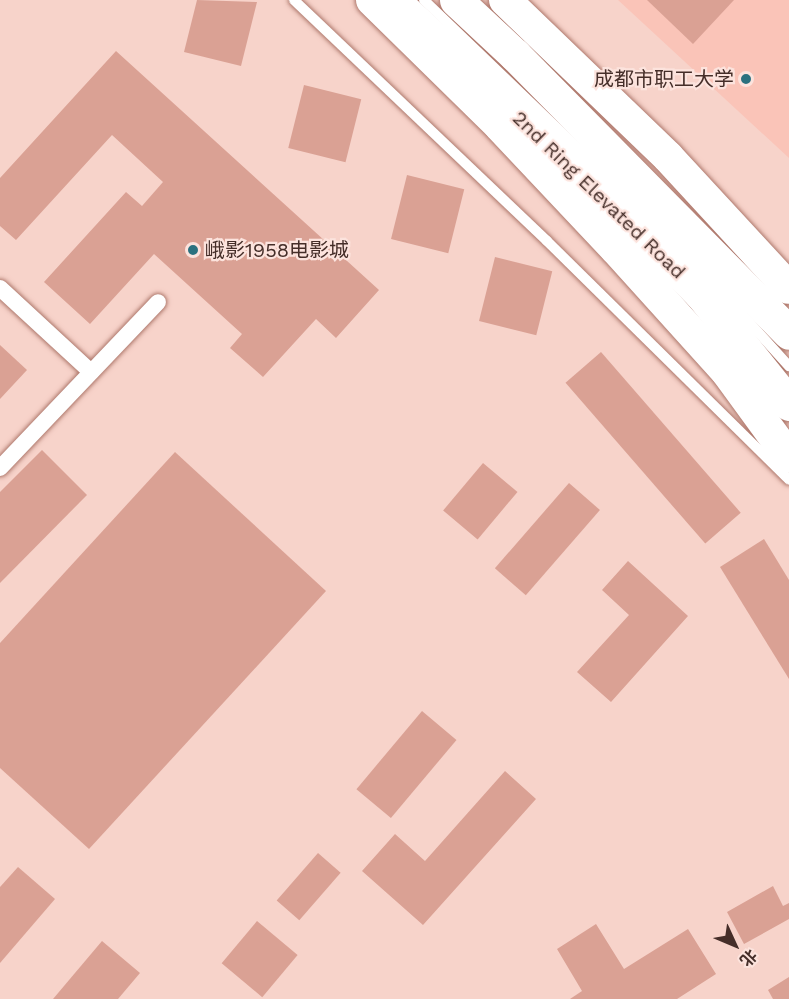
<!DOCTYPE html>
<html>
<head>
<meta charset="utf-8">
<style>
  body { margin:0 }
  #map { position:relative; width:789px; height:999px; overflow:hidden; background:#f7d3ca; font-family:"Work Sans","Noto Sans SC",sans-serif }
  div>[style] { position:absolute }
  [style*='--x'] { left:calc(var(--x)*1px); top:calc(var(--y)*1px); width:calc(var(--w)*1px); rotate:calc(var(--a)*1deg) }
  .built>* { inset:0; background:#fac4b8 }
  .building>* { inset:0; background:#daa194; transform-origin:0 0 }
  .roads { filter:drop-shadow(0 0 2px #ae786c) drop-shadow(0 0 2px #ae786c) }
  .service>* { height:10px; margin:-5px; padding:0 5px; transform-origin:5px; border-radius:5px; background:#fff }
  .pedestrian>* { height:16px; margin:-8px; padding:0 8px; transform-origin:8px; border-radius:8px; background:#fff }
  .secondary>* { height:32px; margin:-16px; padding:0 16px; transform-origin:16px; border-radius:16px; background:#fff }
  .trunk>* { height:33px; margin:-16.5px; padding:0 16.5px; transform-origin:16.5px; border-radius:16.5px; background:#fff }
  .dots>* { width:16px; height:16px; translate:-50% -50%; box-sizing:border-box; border:3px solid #fce3dd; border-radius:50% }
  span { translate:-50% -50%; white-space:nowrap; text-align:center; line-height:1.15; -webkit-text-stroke:4.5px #fce3dd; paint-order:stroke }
  .poi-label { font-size:20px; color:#452e29 }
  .right { translate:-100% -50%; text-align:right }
  .left { translate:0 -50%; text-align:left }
  .street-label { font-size:20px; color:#452e29 }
  .north { position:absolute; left:705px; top:915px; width:60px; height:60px; -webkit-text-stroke:4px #fce3dd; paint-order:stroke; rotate:134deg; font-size:16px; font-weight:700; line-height:24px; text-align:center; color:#452e29 }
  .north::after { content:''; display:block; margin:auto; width:21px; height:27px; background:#452e29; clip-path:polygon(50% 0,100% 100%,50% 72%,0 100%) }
</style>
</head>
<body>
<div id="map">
  <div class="built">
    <div style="clip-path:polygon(618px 0,789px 0,789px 158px)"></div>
  </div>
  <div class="building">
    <div style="clip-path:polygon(197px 0,257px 2px,241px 66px,184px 52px)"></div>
    <div style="clip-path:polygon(647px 0,734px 0,693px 44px)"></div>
    <div style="clip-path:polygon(116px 51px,379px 290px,336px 338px,316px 319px,263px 377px,230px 348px,242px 334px,154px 254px,90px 324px,44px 282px,126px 192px,142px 206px,163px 182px,112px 135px,16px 240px,0 226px,0 178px)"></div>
    <div style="left:304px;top:85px;width:59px;height:65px;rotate:14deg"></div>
    <div style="left:407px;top:175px;width:59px;height:66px;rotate:14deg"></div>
    <div style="left:495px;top:257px;width:59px;height:66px;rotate:14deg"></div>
    <div style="clip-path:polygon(0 345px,27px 370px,0 399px)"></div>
    <div style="left:601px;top:352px;width:213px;height:47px;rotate:49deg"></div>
    <div style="clip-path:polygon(42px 450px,87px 495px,0 583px,0 492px)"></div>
    <div style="clip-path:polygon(175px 452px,326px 591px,89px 849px,0 768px,0 643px)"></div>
    <div style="left:483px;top:463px;width:45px;height:62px;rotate:40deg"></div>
    <div style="left:569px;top:483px;width:41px;height:113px;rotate:41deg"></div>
    <div style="clip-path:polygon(764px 539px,789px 580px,789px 679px,720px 567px)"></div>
    <div style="clip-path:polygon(628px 561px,688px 616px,611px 702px,577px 672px,629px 615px,602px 590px)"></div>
    <div style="left:422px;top:711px;width:45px;height:102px;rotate:40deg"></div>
    <div style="clip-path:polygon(505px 771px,536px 799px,423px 925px,362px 871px,395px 834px,425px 861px)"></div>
    <div style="left:318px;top:853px;width:30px;height:63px;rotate:41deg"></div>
    <div style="clip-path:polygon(18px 867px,55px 899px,0 963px,0 887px)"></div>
    <div style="clip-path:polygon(773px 886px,783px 906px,789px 903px,789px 919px,744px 944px,727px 912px)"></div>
    <div style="left:257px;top:921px;width:53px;height:55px;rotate:40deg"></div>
    <div style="clip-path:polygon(596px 924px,624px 969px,688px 929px,716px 974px,677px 999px,570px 999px,582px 991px,557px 949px)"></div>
    <div style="clip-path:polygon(102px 941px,140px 973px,118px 999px,53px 999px)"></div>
    <div style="clip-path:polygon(789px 977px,789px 999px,773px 999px,768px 990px)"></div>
  </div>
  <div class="roads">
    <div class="service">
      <div style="--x:294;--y:0;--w:349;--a:43.6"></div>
      <div style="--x:547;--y:241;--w:340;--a:44.6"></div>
      <div style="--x:424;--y:0;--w:356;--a:43.9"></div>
      <div style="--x:681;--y:247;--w:161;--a:47.8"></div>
    </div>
    <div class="pedestrian">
      <div style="--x:0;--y:288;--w:124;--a:42.7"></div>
      <div style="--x:0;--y:468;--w:229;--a:-46.4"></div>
    </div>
    <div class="secondary">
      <div style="--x:372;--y:0;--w:180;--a:44.5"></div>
      <div style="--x:500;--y:126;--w:169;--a:46.7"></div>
      <div style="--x:616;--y:249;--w:166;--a:47.9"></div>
      <div style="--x:727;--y:372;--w:105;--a:53.9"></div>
      <div style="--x:505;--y:0;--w:226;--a:43.9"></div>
      <div style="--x:668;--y:157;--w:178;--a:47.3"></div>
    </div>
    <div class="trunk">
      <div style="--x:393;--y:0;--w:311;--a:43"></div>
      <div style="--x:620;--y:212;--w:115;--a:45.4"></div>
      <div style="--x:701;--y:294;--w:141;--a:51.3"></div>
      <div style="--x:456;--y:0;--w:81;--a:43"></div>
      <div style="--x:515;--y:55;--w:390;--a:45.4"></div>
    </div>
  </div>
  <div class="dots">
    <div style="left:746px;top:79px;background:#2b717f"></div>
    <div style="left:193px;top:250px;background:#2b717f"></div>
  </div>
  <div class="poi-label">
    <span class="right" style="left:734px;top:79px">成都市职工大学</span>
    <span class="left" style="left:205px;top:250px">峨影1958电影城</span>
  </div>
  <div class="street-label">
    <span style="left:599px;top:195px;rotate:44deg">2nd Ring Elevated Road</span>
  </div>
  <div class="north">北</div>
</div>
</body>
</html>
